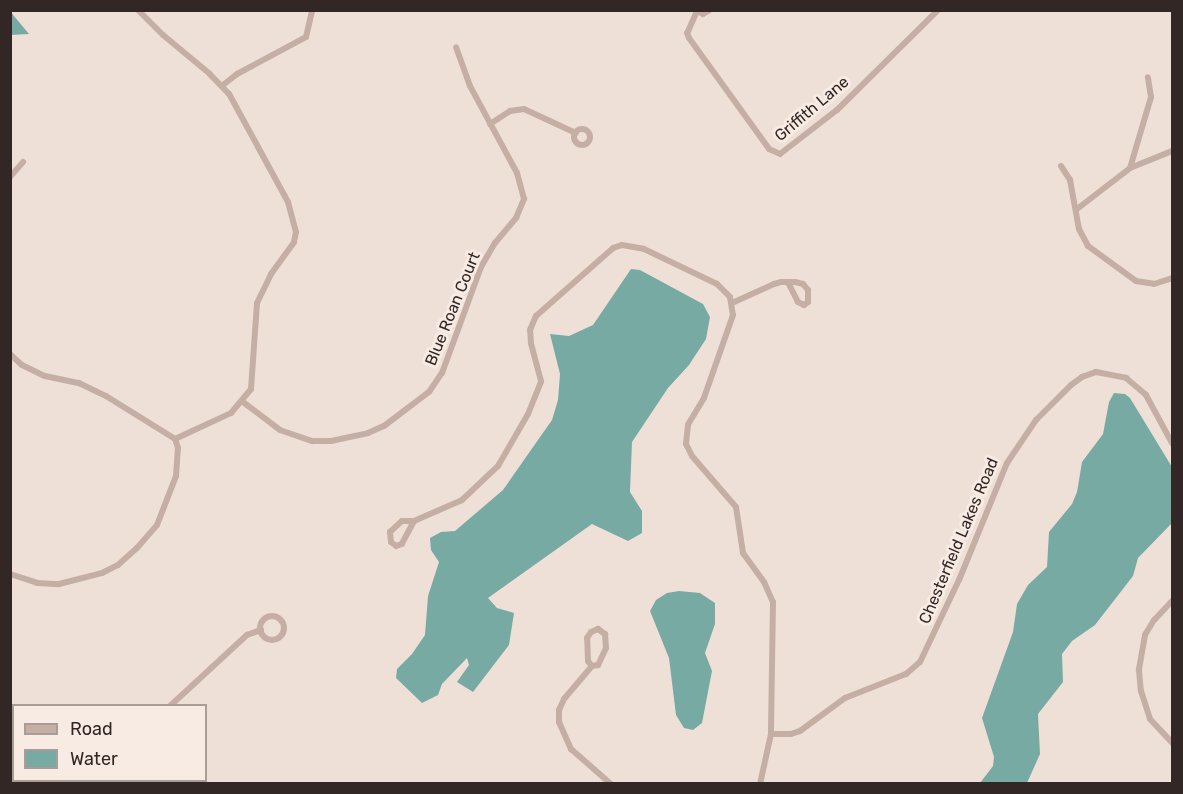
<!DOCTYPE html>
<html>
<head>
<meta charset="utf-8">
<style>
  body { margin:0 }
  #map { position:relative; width:1183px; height:794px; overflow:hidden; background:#efe0d7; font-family:Rubik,sans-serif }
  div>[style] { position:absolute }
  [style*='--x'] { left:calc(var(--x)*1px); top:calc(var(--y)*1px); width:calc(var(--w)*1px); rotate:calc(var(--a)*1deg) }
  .water>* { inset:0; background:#78aaa4 }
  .minor>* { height:6px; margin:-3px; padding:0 3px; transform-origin:3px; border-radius:3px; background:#c5afa4 }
  .minor>.ring { margin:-3px; padding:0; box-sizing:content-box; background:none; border:6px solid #c5afa4; border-radius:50% }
  span { translate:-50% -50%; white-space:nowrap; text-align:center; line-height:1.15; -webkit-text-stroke:6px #f7ebe3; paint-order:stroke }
  .street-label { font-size:16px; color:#322725 }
  .frame { position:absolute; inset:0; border:12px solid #322725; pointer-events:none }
  .legend { position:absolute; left:12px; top:704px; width:195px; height:78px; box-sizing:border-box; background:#f7ebe3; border:2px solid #a89d97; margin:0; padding:8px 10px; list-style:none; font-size:18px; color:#322725 }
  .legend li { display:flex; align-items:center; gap:12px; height:30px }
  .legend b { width:30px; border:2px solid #a89d97 }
</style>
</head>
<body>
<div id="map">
  <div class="water">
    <div style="clip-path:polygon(11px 12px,14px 16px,29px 34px,11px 35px)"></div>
    <div style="clip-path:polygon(631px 269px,640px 270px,703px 304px,710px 317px,706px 339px,689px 365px,668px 388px,632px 442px,630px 492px,642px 511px,642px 533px,628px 541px,592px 524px,488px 598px,497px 608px,514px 613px,509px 645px,473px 692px,457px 682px,469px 665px,467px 658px,442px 684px,438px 695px,422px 703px,396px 678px,397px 669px,412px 654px,425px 635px,428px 596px,439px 562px,431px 550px,430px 538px,441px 532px,455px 531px,503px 490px,552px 420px,558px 400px,560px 374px,550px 334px,569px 336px,593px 325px)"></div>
    <div style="clip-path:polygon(1114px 393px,1125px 394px,1130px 398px,1172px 467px,1172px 523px,1138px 558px,1133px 576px,1095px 625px,1072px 641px,1062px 654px,1063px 682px,1038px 714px,1040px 754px,1027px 783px,980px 783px,993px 766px,994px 757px,982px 718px,1013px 632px,1017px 604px,1028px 585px,1047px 567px,1049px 532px,1072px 504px,1077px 492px,1082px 462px,1103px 434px,1109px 402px)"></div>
    <div style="clip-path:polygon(679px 591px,700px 593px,715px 603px,715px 624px,705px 653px,712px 671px,702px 723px,693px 730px,684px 728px,676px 715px,669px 658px,650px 611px,656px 600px,667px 593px)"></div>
  </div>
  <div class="minor">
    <div style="--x:696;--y:10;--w:8;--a:30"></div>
    <div style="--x:703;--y:14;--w:8;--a:-30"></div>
    <div style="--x:697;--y:11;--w:24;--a:114"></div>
    <div style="--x:687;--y:33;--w:5;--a:68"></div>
    <div style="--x:689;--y:38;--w:137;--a:54.2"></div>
    <div style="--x:769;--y:149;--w:12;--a:24"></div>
    <div style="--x:780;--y:154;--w:72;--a:-37.7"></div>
    <div style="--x:837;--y:110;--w:142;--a:-44.7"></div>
    <div style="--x:223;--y:85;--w:18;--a:-38"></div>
    <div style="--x:237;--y:74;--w:78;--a:-28.2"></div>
    <div style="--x:306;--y:37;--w:28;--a:-77"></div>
    <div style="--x:490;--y:124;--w:24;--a:-33"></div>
    <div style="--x:510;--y:111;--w:14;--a:-8"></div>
    <div style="--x:524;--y:109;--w:57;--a:24.8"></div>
    <div class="ring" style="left:574px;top:129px;width:10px;height:10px"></div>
    <div style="--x:1061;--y:166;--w:17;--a:57"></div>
    <div style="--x:1070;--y:180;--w:50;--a:79.6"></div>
    <div style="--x:1079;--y:229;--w:19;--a:62"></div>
    <div style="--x:1088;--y:246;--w:59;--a:36.1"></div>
    <div style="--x:1136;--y:281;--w:18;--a:9"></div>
    <div style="--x:1154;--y:284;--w:19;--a:-18"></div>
    <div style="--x:1130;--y:168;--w:74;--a:-73.5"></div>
    <div style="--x:1151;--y:97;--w:20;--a:-99"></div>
    <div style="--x:10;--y:177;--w:20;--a:-49"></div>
    <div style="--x:1077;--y:209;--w:67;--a:-37.7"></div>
    <div style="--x:1130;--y:168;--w:45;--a:-22"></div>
    <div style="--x:732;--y:303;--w:46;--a:-24.3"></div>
    <div style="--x:774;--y:284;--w:7;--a:-16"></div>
    <div style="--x:781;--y:282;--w:14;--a:0"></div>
    <div style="--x:795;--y:282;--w:8;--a:14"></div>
    <div style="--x:803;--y:284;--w:8;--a:50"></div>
    <div style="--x:808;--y:290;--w:12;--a:90"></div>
    <div style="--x:808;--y:302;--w:5;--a:143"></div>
    <div style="--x:804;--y:305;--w:7;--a:-153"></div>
    <div style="--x:798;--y:302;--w:22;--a:-117"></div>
    <div style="--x:10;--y:354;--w:16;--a:43"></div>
    <div style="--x:22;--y:365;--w:25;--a:26"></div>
    <div style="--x:45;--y:376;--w:35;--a:12"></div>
    <div style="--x:79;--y:383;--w:30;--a:26"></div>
    <div style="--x:106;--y:396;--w:81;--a:31.9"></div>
    <div style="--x:243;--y:402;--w:46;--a:37.1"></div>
    <div style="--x:280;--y:430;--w:34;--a:19"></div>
    <div style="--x:312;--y:441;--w:19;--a:0"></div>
    <div style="--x:331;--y:441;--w:38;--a:-12"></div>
    <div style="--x:368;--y:433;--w:17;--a:-24"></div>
    <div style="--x:384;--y:426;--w:56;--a:-37.1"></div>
    <div style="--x:429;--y:392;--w:23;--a:-56"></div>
    <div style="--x:442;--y:373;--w:113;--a:-69.8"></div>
    <div style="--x:481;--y:267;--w:28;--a:-60"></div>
    <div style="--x:495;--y:243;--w:33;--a:-50"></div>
    <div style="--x:516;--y:218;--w:21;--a:-67"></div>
    <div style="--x:524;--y:199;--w:27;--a:-105"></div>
    <div style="--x:517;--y:173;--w:99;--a:-118.4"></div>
    <div style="--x:470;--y:86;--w:41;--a:-109.7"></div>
    <div style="--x:414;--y:521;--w:26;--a:118"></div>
    <div style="--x:402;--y:544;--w:6;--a:162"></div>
    <div style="--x:396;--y:546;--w:6;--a:-141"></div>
    <div style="--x:391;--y:542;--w:10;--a:-96"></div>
    <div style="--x:390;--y:532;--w:16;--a:-43"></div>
    <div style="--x:402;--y:521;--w:12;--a:0"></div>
    <div style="--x:414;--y:521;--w:52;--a:-23.6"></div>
    <div style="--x:462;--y:500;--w:50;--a:-43.4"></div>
    <div style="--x:498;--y:466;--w:60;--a:-60"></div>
    <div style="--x:528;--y:414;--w:35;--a:-68"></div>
    <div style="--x:541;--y:381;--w:39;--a:-105"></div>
    <div style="--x:531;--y:343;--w:13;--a:-94"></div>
    <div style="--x:530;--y:330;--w:15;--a:-67"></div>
    <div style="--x:536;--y:316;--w:103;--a:-41.4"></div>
    <div style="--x:613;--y:248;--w:9;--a:-18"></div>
    <div style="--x:622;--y:245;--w:22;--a:10"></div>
    <div style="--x:644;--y:249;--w:81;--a:25.6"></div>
    <div style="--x:717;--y:284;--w:18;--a:45"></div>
    <div style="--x:730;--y:297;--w:18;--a:81"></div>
    <div style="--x:733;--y:315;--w:88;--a:109.3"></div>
    <div style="--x:704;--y:398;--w:31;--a:121"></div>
    <div style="--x:688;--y:425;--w:19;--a:96"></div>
    <div style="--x:686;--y:444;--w:13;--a:63"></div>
    <div style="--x:692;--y:456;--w:67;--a:49.2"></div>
    <div style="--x:736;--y:507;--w:47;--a:81.3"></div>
    <div style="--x:743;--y:553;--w:36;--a:54"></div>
    <div style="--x:764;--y:582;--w:22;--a:66"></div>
    <div style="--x:773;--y:602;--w:132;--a:90.9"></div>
    <div style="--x:10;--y:574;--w:28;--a:18"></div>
    <div style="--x:37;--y:583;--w:22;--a:3"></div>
    <div style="--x:59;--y:584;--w:44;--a:-14.3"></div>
    <div style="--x:102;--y:573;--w:18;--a:-27"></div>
    <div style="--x:118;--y:565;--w:25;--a:-42"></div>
    <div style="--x:137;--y:548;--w:30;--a:-49"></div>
    <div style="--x:157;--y:525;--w:53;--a:-68.8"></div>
    <div style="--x:176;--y:476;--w:28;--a:-86"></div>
    <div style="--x:178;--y:448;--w:9;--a:-108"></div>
    <div style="--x:175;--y:439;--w:62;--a:-24.9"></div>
    <div style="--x:231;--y:413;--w:31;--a:-50"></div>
    <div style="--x:251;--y:389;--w:86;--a:-86"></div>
    <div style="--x:257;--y:303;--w:32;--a:-64"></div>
    <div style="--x:271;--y:274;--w:39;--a:-54"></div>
    <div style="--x:294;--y:242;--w:10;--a:-79"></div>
    <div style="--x:296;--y:232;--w:31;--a:-105"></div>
    <div style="--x:288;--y:202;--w:123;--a:-118.6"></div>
    <div style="--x:229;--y:94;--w:28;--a:-134"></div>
    <div style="--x:210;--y:74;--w:61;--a:-140.3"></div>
    <div style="--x:163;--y:35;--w:35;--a:-135"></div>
    <div style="--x:1172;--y:601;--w:26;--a:133"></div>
    <div style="--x:1154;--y:620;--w:17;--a:121"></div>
    <div style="--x:1145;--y:635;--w:36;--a:100"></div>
    <div style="--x:1139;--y:670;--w:21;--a:85"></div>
    <div style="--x:1141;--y:691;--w:29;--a:72"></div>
    <div style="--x:1150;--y:719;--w:33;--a:47"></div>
    <div class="ring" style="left:260px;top:616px;width:18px;height:18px"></div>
    <div style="--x:598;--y:629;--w:9;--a:36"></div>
    <div style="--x:605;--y:634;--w:14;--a:86"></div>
    <div style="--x:606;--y:648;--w:19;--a:115"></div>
    <div style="--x:598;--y:665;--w:6;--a:171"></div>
    <div style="--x:592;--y:666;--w:6;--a:-129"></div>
    <div style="--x:588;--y:661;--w:23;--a:-92"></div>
    <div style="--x:587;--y:638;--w:7;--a:-56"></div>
    <div style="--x:591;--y:632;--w:8;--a:-23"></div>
    <div style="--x:592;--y:666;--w:43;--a:130.3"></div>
    <div style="--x:564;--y:699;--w:12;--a:114"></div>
    <div style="--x:559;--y:710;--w:12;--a:90"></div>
    <div style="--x:559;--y:722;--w:30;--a:66"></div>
    <div style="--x:571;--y:749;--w:53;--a:41.2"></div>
    <div style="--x:170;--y:706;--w:105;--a:-42.7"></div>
    <div style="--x:247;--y:635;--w:15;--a:-20"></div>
    <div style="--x:85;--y:784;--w:4;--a:-63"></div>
    <div style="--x:760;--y:784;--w:51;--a:-77.6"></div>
    <div style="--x:771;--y:734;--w:20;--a:0"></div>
    <div style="--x:791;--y:734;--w:9;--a:-18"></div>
    <div style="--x:800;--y:731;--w:56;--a:-36.3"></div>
    <div style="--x:845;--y:698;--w:66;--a:-21.5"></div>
    <div style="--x:906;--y:674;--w:18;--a:-41"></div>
    <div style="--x:920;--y:662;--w:91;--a:-64.6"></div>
    <div style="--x:959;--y:580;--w:126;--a:-67.7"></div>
    <div style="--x:1007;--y:463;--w:52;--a:-56"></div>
    <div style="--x:1036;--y:420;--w:49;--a:-45"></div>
    <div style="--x:1071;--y:385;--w:14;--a:-36"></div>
    <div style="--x:1082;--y:377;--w:15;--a:-20"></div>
    <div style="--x:1096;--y:372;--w:31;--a:11"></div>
    <div style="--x:1126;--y:378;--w:26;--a:40"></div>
    <div style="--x:1146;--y:395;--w:55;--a:61.6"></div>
  </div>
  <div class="street-label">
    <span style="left:812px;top:109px;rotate:-40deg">Griffith Lane</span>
    <span style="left:453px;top:309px;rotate:-68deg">Blue Roan Court</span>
    <span style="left:959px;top:541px;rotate:-67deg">Chesterfield Lakes Road</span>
  </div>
  <div class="frame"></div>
  <ul class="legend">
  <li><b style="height:8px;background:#c5afa4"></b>Road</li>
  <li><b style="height:16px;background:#78aaa4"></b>Water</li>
  </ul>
</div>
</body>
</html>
